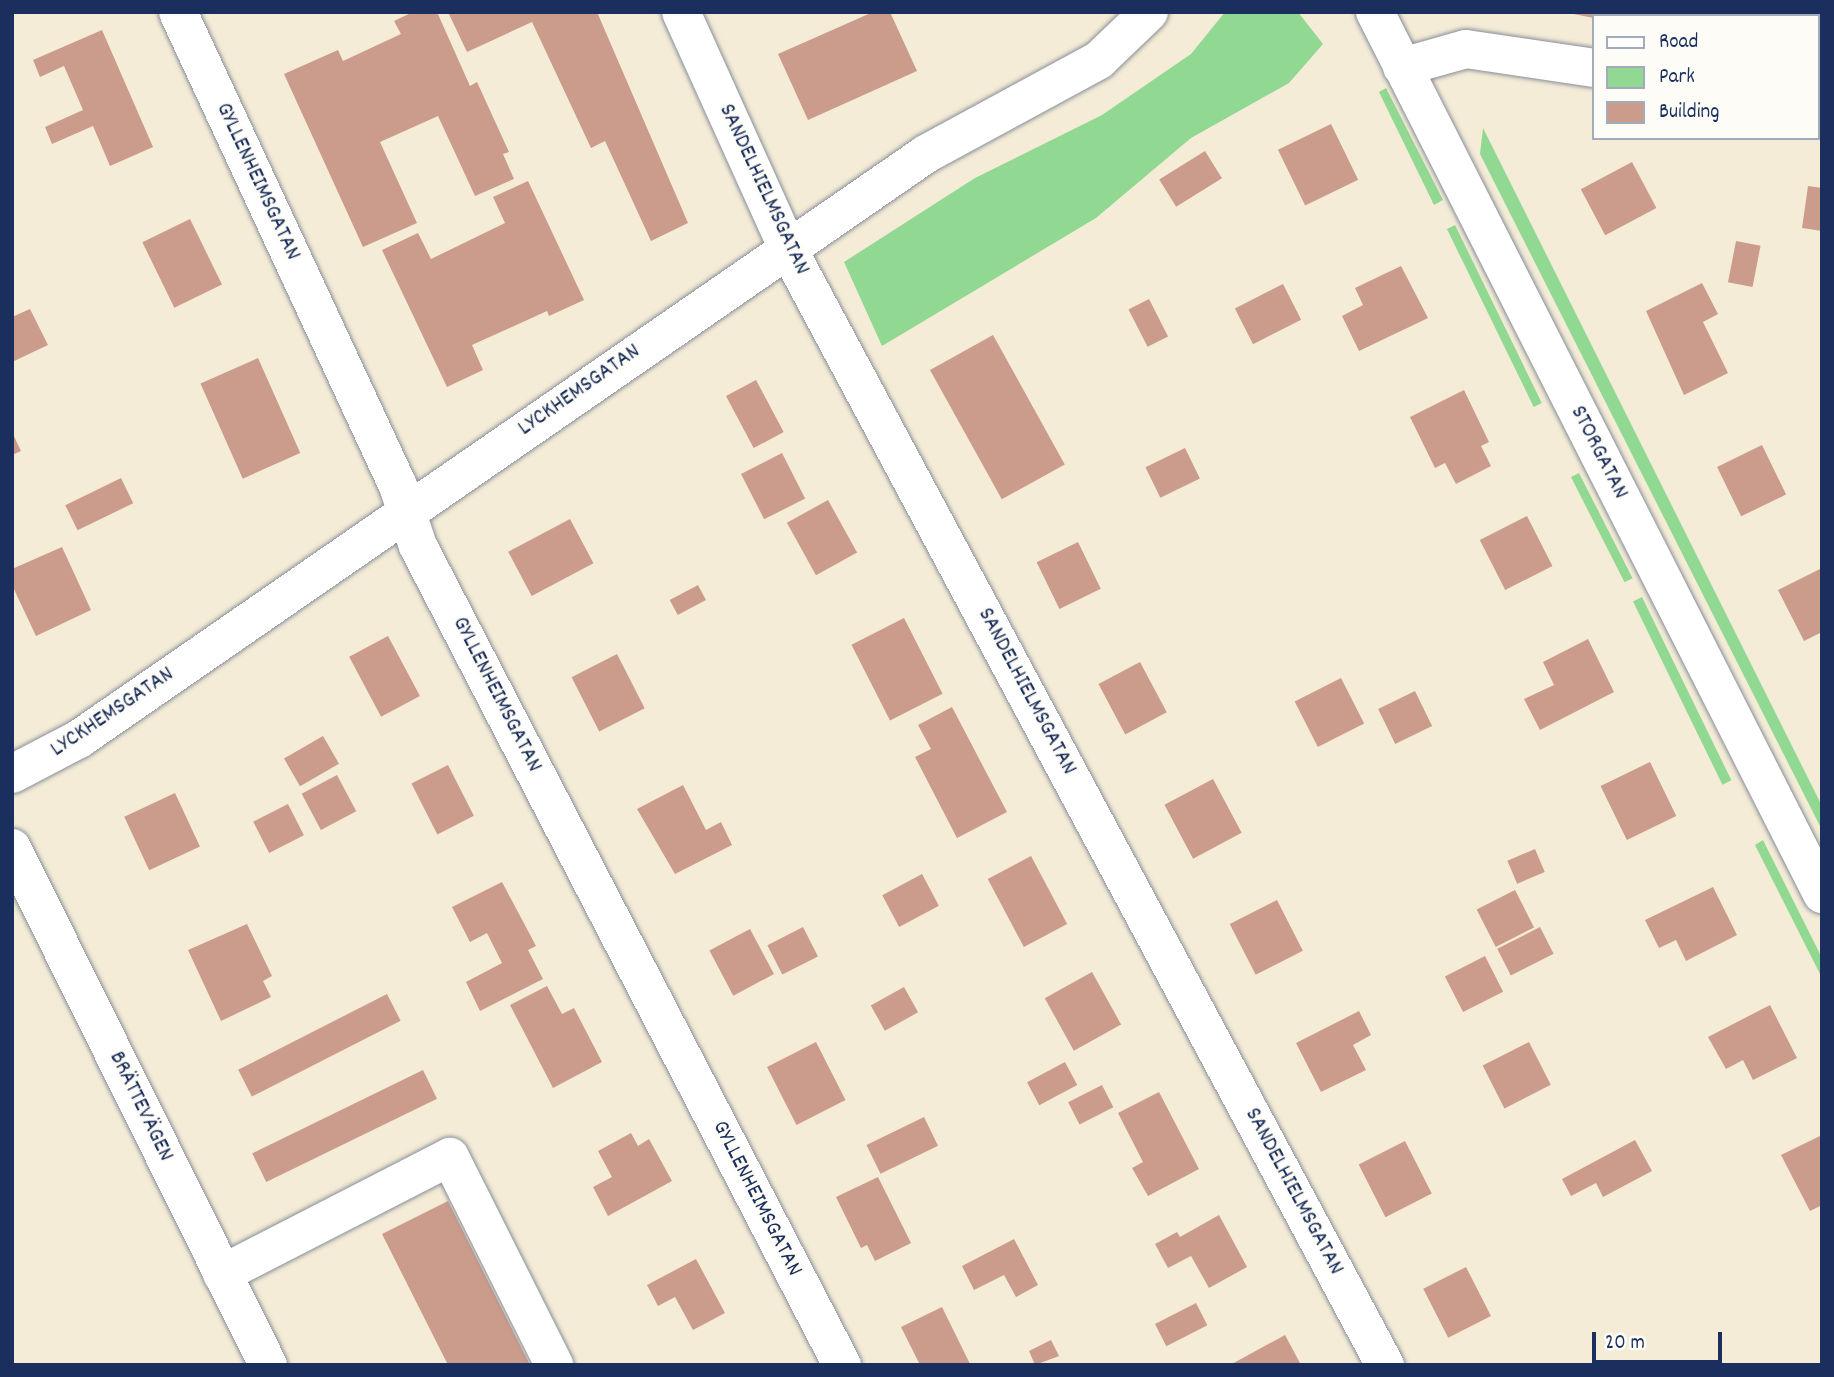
<!DOCTYPE html>
<html>
<head>
<meta charset="utf-8">
<style>
  body { margin:0 }
  #map { position:relative; width:1834px; height:1377px; overflow:hidden; background:#f4ecd6; font-family:Dekko,sans-serif }
  div>[style] { position:absolute }
  [style*='--x'] { left:calc(var(--x)*1px); top:calc(var(--y)*1px); width:calc(var(--w)*1px); rotate:calc(var(--a)*1deg) }
  .green>* { inset:0; background:#91d893; transform-origin:0 0 }
  .building>* { inset:0; background:#cb9c8b; transform-origin:0 0 }
  .roads { filter:drop-shadow(0 0 2px #888e9a) drop-shadow(0 0 2px #888e9a) }
  .minor>* { height:38px; margin:-19px; padding:0 19px; transform-origin:19px; border-radius:19px; background:#fff }
  span { translate:-50% -50%; white-space:nowrap; text-align:center; line-height:1.15; -webkit-text-stroke:5px #fdfcf7; paint-order:stroke }
  .street-label { font-size:23px; color:#1b2f5e }
  .frame { position:absolute; inset:0; border:14px solid #1b2f5e; pointer-events:none }
  .legend { position:absolute; left:1592px; top:14px; width:228px; height:126px; box-sizing:border-box; background:#fdfcf7; border:2px solid #a3aaba; margin:0; padding:9px 12px; list-style:none; font-size:21px; color:#1b2f5e }
  .legend li { display:flex; align-items:center; gap:14px; height:35px }
  .legend b { width:35px; border:2px solid #a3aaba }
  .scale { position:absolute; left:1592px; top:1332px; width:130px; height:32px; box-sizing:border-box; border:4px solid #1b2f5e; border-top:0; padding-left:9px; font-size:21px; line-height:24px; white-space:nowrap; color:#1b2f5e; -webkit-text-stroke:5px #fdfcf7; paint-order:stroke }
</style>
</head>
<body>
<div id="map">
  <div class="green">
    <div style="clip-path:polygon(1225px 12px,1298px 12px,1323px 44px,1289px 83px,1191px 138px,1096px 218px,882px 346px,844px 262px,975px 178px,1102px 115px,1191px 54px)"></div>
    <div style="clip-path:polygon(1386px 88px,1443px 200px,1434px 205px,1379px 92px)"></div>
    <div style="clip-path:polygon(1483px 128px,1822px 806px,1822px 830px,1480px 154px)"></div>
    <div style="left:1455px;top:225px;width:198px;height:9px;rotate:64deg"></div>
    <div style="left:1579px;top:473px;width:118px;height:9px;rotate:63deg"></div>
    <div style="left:1642px;top:597px;width:204px;height:10px;rotate:64deg"></div>
    <div style="clip-path:polygon(1763px 840px,1822px 958px,1822px 978px,1755px 845px)"></div>
  </div>
  <div class="building">
    <div style="clip-path:polygon(413px 12px,437px 12px,470px 86px,477px 82px,509px 152px,503px 154px,514px 179px,475px 196px,438px 116px,380px 142px,417px 223px,363px 247px,284px 74px,338px 50px,343px 61px,401px 34px,394px 21px)"></div>
    <div style="clip-path:polygon(448px 12px,597px 12px,688px 223px,651px 241px,605px 141px,591px 148px,532px 22px,467px 52px)"></div>
    <div style="clip-path:polygon(873px 12px,890px 12px,917px 71px,808px 120px,778px 54px)"></div>
    <div style="clip-path:polygon(1563px 12px,1595px 12px,1594px 18px)"></div>
    <div style="clip-path:polygon(1712px 12px,1803px 12px,1712px 16px)"></div>
    <div style="clip-path:polygon(102px 30px,153px 147px,110px 166px,93px 126px,52px 144px,45px 127px,83px 110px,64px 66px,40px 77px,33px 60px)"></div>
    <div style="left:1331px;top:124px;width:62px;height:59px;rotate:64deg"></div>
    <div style="left:1205px;top:151px;width:32px;height:54px;rotate:58deg"></div>
    <div style="left:1632px;top:162px;width:52px;height:58px;rotate:62deg"></div>
    <div style="clip-path:polygon(528px 181px,584px 300px,549px 316px,547px 311px,472px 345px,483px 370px,447px 387px,382px 250px,418px 233px,431px 259px,505px 223px,493px 197px)"></div>
    <div style="clip-path:polygon(1808px 186px,1822px 188px,1822px 231px,1802px 228px)"></div>
    <div style="left:190px;top:219px;width:73px;height:53px;rotate:64deg"></div>
    <div style="left:1736px;top:241px;width:25px;height:42px;rotate:11deg"></div>
    <div style="clip-path:polygon(1401px 266px,1428px 318px,1359px 351px,1342px 316px,1363px 305px,1355px 288px)"></div>
    <div style="clip-path:polygon(1702px 283px,1718px 314px,1703px 322px,1728px 373px,1684px 395px,1646px 311px)"></div>
    <div style="left:1283px;top:284px;width:40px;height:54px;rotate:63deg"></div>
    <div style="left:1149px;top:299px;width:42px;height:23px;rotate:63deg"></div>
    <div style="clip-path:polygon(30px 309px,48px 345px,12px 362px,12px 317px)"></div>
    <div style="left:993px;top:335px;width:148px;height:72px;rotate:61deg"></div>
    <div style="left:258px;top:358px;width:104px;height:63px;rotate:66deg"></div>
    <div style="left:756px;top:380px;width:59px;height:34px;rotate:62deg"></div>
    <div style="clip-path:polygon(1464px 390px,1489px 442px,1481px 446px,1491px 466px,1456px 484px,1445px 463px,1435px 468px,1410px 417px)"></div>
    <div style="clip-path:polygon(12px 432px,21px 451px,12px 455px)"></div>
    <div style="left:1762px;top:445px;width:55px;height:50px;rotate:64deg"></div>
    <div style="left:1185px;top:448px;width:34px;height:44px;rotate:64deg"></div>
    <div style="left:782px;top:453px;width:51px;height:46px;rotate:63deg"></div>
    <div style="left:121px;top:478px;width:28px;height:62px;rotate:64deg"></div>
    <div style="left:828px;top:500px;width:60px;height:47px;rotate:61deg"></div>
    <div style="left:1527px;top:516px;width:56px;height:53px;rotate:63deg"></div>
    <div style="left:570px;top:519px;width:50px;height:70px;rotate:62deg"></div>
    <div style="left:1078px;top:542px;width:52px;height:46px;rotate:64deg"></div>
    <div style="clip-path:polygon(62px 547px,91px 610px,36px 636px,12px 585px,12px 569px)"></div>
    <div style="clip-path:polygon(1822px 568px,1822px 632px,1804px 641px,1778px 590px)"></div>
    <div style="left:698px;top:585px;width:17px;height:32px;rotate:62deg"></div>
    <div style="left:904px;top:618px;width:85px;height:59px;rotate:63deg"></div>
    <div style="left:388px;top:636px;width:68px;height:44px;rotate:62deg"></div>
    <div style="clip-path:polygon(1588px 639px,1614px 692px,1540px 730px,1524px 699px,1554px 685px,1543px 662px)"></div>
    <div style="left:617px;top:654px;width:61px;height:51px;rotate:63deg"></div>
    <div style="left:1140px;top:662px;width:57px;height:47px;rotate:62deg"></div>
    <div style="left:1341px;top:678px;width:51px;height:52px;rotate:63deg"></div>
    <div style="left:1415px;top:691px;width:39px;height:41px;rotate:64deg"></div>
    <div style="clip-path:polygon(952px 707px,1007px 812px,957px 838px,915px 757px,931px 749px,918px 725px)"></div>
    <div style="left:323px;top:736px;width:32px;height:45px;rotate:60deg"></div>
    <div style="left:1650px;top:762px;width:60px;height:55px;rotate:64deg"></div>
    <div style="left:448px;top:765px;width:57px;height:41px;rotate:63deg"></div>
    <div style="left:337px;top:775px;width:41px;height:40px;rotate:62deg"></div>
    <div style="left:1213px;top:779px;width:61px;height:55px;rotate:62deg"></div>
    <div style="clip-path:polygon(683px 785px,706px 830px,721px 822px,732px 845px,675px 874px,637px 809px)"></div>
    <div style="left:175px;top:793px;width:59px;height:56px;rotate:65deg"></div>
    <div style="left:288px;top:804px;width:35px;height:39px;rotate:63deg"></div>
    <div style="left:1535px;top:849px;width:25px;height:30px;rotate:67deg"></div>
    <div style="left:1031px;top:856px;width:77px;height:49px;rotate:62deg"></div>
    <div style="left:922px;top:874px;width:36px;height:45px;rotate:62deg"></div>
    <div style="clip-path:polygon(502px 882px,536px 946px,528px 950px,543px 979px,480px 1011px,466px 982px,502px 963px,487px 933px,470px 942px,452px 907px)"></div>
    <div style="clip-path:polygon(1713px 887px,1737px 935px,1686px 961px,1676px 940px,1659px 948px,1645px 920px)"></div>
    <div style="left:1515px;top:890px;width:42px;height:43px;rotate:63deg"></div>
    <div style="left:1277px;top:900px;width:57px;height:53px;rotate:63deg"></div>
    <div style="clip-path:polygon(247px 924px,272px 976px,263px 981px,271px 997px,221px 1021px,188px 950px)"></div>
    <div style="left:803px;top:927px;width:33px;height:40px;rotate:63deg"></div>
    <div style="left:1540px;top:927px;width:30px;height:48px;rotate:63deg"></div>
    <div style="left:750px;top:929px;width:51px;height:46px;rotate:62deg"></div>
    <div style="left:1485px;top:956px;width:40px;height:45px;rotate:63deg"></div>
    <div style="left:1092px;top:972px;width:60px;height:54px;rotate:61deg"></div>
    <div style="clip-path:polygon(547px 986px,562px 1014px,574px 1008px,602px 1062px,553px 1088px,510px 1005px)"></div>
    <div style="left:904px;top:987px;width:29px;height:38px;rotate:61deg"></div>
    <div style="left:387px;top:994px;width:30px;height:167px;rotate:63deg"></div>
    <div style="clip-path:polygon(1770px 1005px,1797px 1058px,1753px 1080px,1743px 1060px,1726px 1069px,1708px 1037px)"></div>
    <div style="clip-path:polygon(1359px 1011px,1371px 1035px,1353px 1045px,1366px 1070px,1321px 1092px,1296px 1043px)"></div>
    <div style="left:816px;top:1042px;width:65px;height:55px;rotate:63deg"></div>
    <div style="left:1529px;top:1042px;width:48px;height:52px;rotate:63deg"></div>
    <div style="left:1065px;top:1062px;width:26px;height:43px;rotate:62deg"></div>
    <div style="left:423px;top:1070px;width:32px;height:190px;rotate:64deg"></div>
    <div style="left:1102px;top:1085px;width:25px;height:38px;rotate:63deg"></div>
    <div style="clip-path:polygon(1159px 1092px,1199px 1169px,1148px 1196px,1132px 1168px,1143px 1162px,1118px 1113px)"></div>
    <div style="left:924px;top:1117px;width:32px;height:64px;rotate:64deg"></div>
    <div style="clip-path:polygon(631px 1133px,638px 1146px,649px 1139px,672px 1181px,608px 1216px,593px 1187px,612px 1177px,598px 1151px)"></div>
    <div style="clip-path:polygon(1822px 1135px,1822px 1205px,1810px 1211px,1781px 1155px)"></div>
    <div style="clip-path:polygon(1635px 1140px,1652px 1171px,1603px 1197px,1596px 1183px,1571px 1196px,1562px 1179px)"></div>
    <div style="left:1405px;top:1141px;width:59px;height:52px;rotate:63deg"></div>
    <div style="clip-path:polygon(878px 1177px,911px 1243px,875px 1261px,867px 1245px,861px 1248px,836px 1197px)"></div>
    <div style="clip-path:polygon(448px 1201px,530px 1365px,448px 1365px,382px 1234px)"></div>
    <div style="clip-path:polygon(1219px 1215px,1247px 1267px,1209px 1288px,1191px 1256px,1168px 1268px,1155px 1244px,1177px 1232px,1180px 1237px)"></div>
    <div style="clip-path:polygon(1014px 1239px,1038px 1285px,1016px 1297px,1004px 1275px,974px 1290px,962px 1266px)"></div>
    <div style="clip-path:polygon(696px 1259px,725px 1313px,693px 1330px,675px 1297px,658px 1306px,647px 1285px)"></div>
    <div style="left:1466px;top:1267px;width:55px;height:48px;rotate:63deg"></div>
    <div style="left:1196px;top:1303px;width:25px;height:46px;rotate:63deg"></div>
    <div style="clip-path:polygon(942px 1307px,970px 1364px,968px 1365px,920px 1365px,901px 1327px)"></div>
    <div style="clip-path:polygon(1285px 1335px,1301px 1365px,1230px 1365px)"></div>
    <div style="clip-path:polygon(1051px 1340px,1059px 1356px,1035px 1365px,1029px 1351px)"></div>
  </div>
  <div class="roads">
    <div class="minor">
      <div style="--x:178;--y:12;--w:523;--a:65.1"></div>
      <div style="--x:398;--y:486;--w:63;--a:71.6"></div>
      <div style="--x:418;--y:546;--w:922;--a:62.63"></div>
      <div style="--x:681;--y:12;--w:260;--a:65.7"></div>
      <div style="--x:788;--y:249;--w:1266;--a:61.86"></div>
      <div style="--x:1375;--y:12;--w:989;--a:63.12"></div>
      <div style="--x:1402;--y:67;--w:66;--a:-15.7"></div>
      <div style="--x:1466;--y:49;--w:129;--a:8.4"></div>
      <div style="--x:1818;--y:102;--w:4;--a:14"></div>
      <div style="--x:12;--y:774;--w:76;--a:-27.6"></div>
      <div style="--x:79;--y:739;--w:1029;--a:-34.63"></div>
      <div style="--x:926;--y:154;--w:197;--a:-28.5"></div>
      <div style="--x:1099;--y:60;--w:69;--a:-43.8"></div>
      <div style="--x:12;--y:848;--w:577;--a:63.66"></div>
      <div style="--x:222;--y:1274;--w:256;--a:-27.2"></div>
      <div style="--x:450;--y:1157;--w:233;--a:63.4"></div>
    </div>
  </div>
  <div class="street-label">
    <span style="left:257px;top:182px;rotate:65deg">GYLLENHEIMSGATAN</span>
    <span style="left:763px;top:190px;rotate:65deg">SANDELHIELMSGATAN</span>
    <span style="left:580px;top:391px;rotate:-35deg">LYCKHEMSGATAN</span>
    <span style="left:1598px;top:453px;rotate:63deg">STORGATAN</span>
    <span style="left:1026px;top:692px;rotate:62deg">SANDELHIELMSGATAN</span>
    <span style="left:496px;top:695px;rotate:63deg">GYLLENHEIMSGATAN</span>
    <span style="left:113px;top:713px;rotate:-34deg">LYCKHEMSGATAN</span>
    <span style="left:140px;top:1107px;rotate:64deg">BRÄTTEVÄGEN</span>
    <span style="left:1293px;top:1192px;rotate:62deg">SANDELHIELMSGATAN</span>
    <span style="left:756px;top:1199px;rotate:63deg">GYLLENHEIMSGATAN</span>
  </div>
  <div class="frame"></div>
  <ul class="legend">
  <li><b style="height:9px;background:#fff"></b>Road</li>
  <li><b style="height:19px;background:#91d893"></b>Park</li>
  <li><b style="height:19px;background:#cb9c8b"></b>Building</li>
  </ul>
  <div class="scale">20 m</div>
</div>
</body>
</html>
